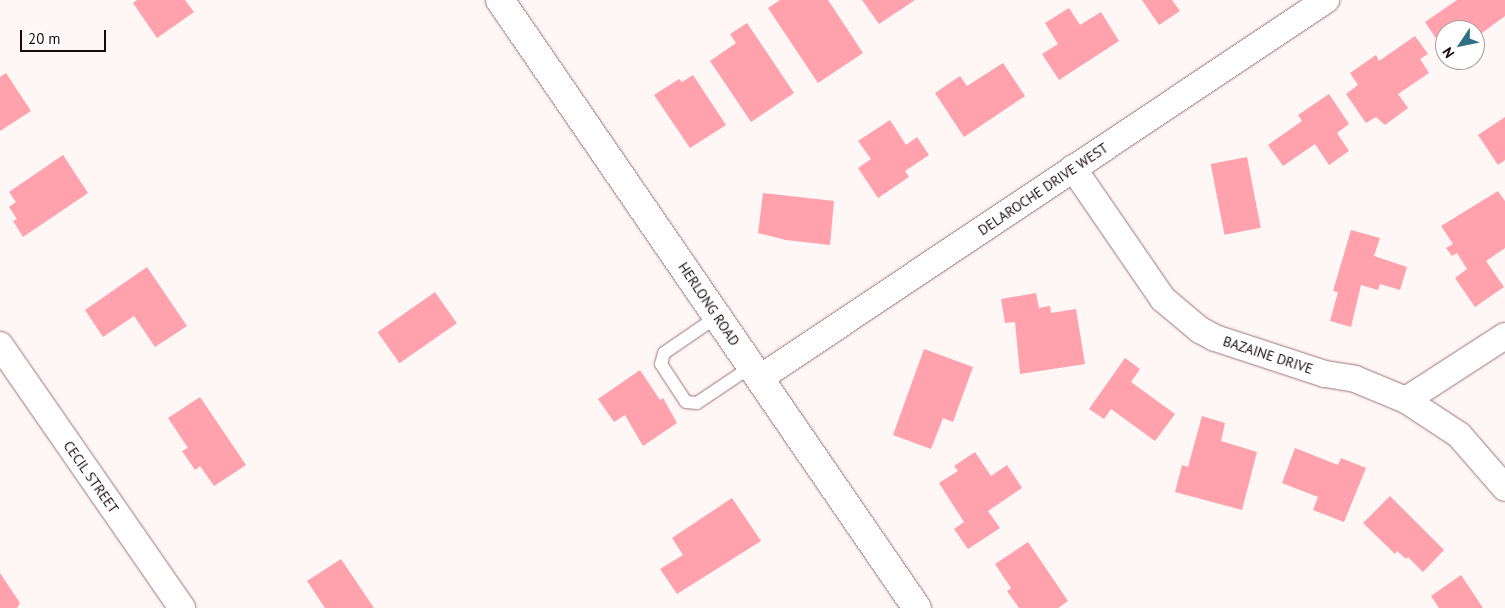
<!DOCTYPE html>
<html>
<head>
<meta charset="utf-8">
<style>
  body { margin:0 }
  #map { position:relative; width:1505px; height:608px; overflow:hidden; background:#fff6f6; font-family:"PT Sans",sans-serif }
  div>[style] { position:absolute }
  [style*='--x'] { left:calc(var(--x)*1px); top:calc(var(--y)*1px); width:calc(var(--w)*1px); rotate:calc(var(--a)*1deg) }
  .building>* { inset:0; background:#ffa2ad; transform-origin:0 0 }
  .roads { filter:drop-shadow(0 0 1px #9c7478) drop-shadow(0 0 1px #9c7478) }
  .service>* { height:12px; margin:-6px; padding:0 6px; transform-origin:6px; border-radius:6px; background:#fff }
  .minor>* { height:26px; margin:-13px; padding:0 13px; transform-origin:13px; border-radius:13px; background:#fff }
  .tertiary>* { height:28px; margin:-14px; padding:0 14px; transform-origin:14px; border-radius:14px; background:#fff }
  span { translate:-50% -50%; white-space:nowrap; text-align:center; line-height:1.15; -webkit-text-stroke:4px #fff; paint-order:stroke }
  .street-label { font-size:14px; color:#180a0c }
  .north { position:absolute; left:1435px; top:20px; width:50px; height:50px; box-sizing:border-box; background:#fff; border:1px solid #a39d9e; border-radius:50%; rotate:236deg; font-size:14px; font-weight:700; line-height:20px; text-align:center; color:#180a0c }
  .north::after { content:''; display:block; margin:auto; width:18px; height:22px; background:#2f6f83; clip-path:polygon(50% 0,100% 100%,50% 72%,0 100%) }
  .scale { position:absolute; left:20px; top:30px; width:86px; height:22px; box-sizing:border-box; border:2px solid #180a0c; border-top:0; padding-left:6px; font-size:15px; line-height:18px; white-space:nowrap; color:#180a0c; -webkit-text-stroke:4px #fff; paint-order:stroke }
</style>
</head>
<body>
<div id="map">
  <div class="building">
    <div style="clip-path:polygon(137px 0,185px 0,194px 12px,157px 38px,133px 3px)"></div>
    <div style="clip-path:polygon(780px 0,828px 0,863px 53px,818px 83px,768px 8px)"></div>
    <div style="clip-path:polygon(862px 0,915px 0,879px 24px)"></div>
    <div style="clip-path:polygon(1142px 0,1172px 0,1180px 11px,1159px 25px)"></div>
    <div style="clip-path:polygon(1457px 0,1505px 0,1505px 16px,1475px 38px,1475px 30px,1445px 30px,1445px 52px,1425px 22px)"></div>
    <div style="clip-path:polygon(1069px 8px,1080px 25px,1101px 12px,1119px 41px,1059px 80px,1042px 54px,1058px 44px,1045px 23px)"></div>
    <div style="clip-path:polygon(747px 23px,794px 93px,751px 122px,710px 61px,736px 43px,730px 34px)"></div>
    <div style="clip-path:polygon(1415px 36px,1428px 54px,1420px 59px,1429px 73px,1398px 94px,1408px 108px,1385px 125px,1376px 117px,1366px 123px,1346px 94px,1358px 85px,1350px 73px,1376px 55px,1379px 61px)"></div>
    <div style="clip-path:polygon(1003px 63px,1025px 96px,964px 137px,935px 93px,960px 76px,967px 86px)"></div>
    <div style="clip-path:polygon(6px 73px,31px 111px,0 131px,0 77px)"></div>
    <div style="clip-path:polygon(693px 75px,726px 125px,690px 148px,654px 95px,679px 79px,682px 82px)"></div>
    <div style="clip-path:polygon(1329px 94px,1349px 124px,1337px 133px,1349px 151px,1329px 165px,1315px 144px,1283px 166px,1268px 145px,1302px 121px,1298px 115px)"></div>
    <div style="clip-path:polygon(1505px 117px,1505px 160px,1498px 165px,1478px 135px)"></div>
    <div style="clip-path:polygon(890px 120px,906px 145px,917px 137px,929px 155px,905px 171px,909px 177px,878px 198px,858px 168px,871px 159px,858px 141px)"></div>
    <div style="clip-path:polygon(63px 155px,88px 193px,23px 237px,13px 221px,17px 219px,9px 207px,16px 202px,9px 192px)"></div>
    <div style="left:1247px;top:157px;width:72px;height:37px;rotate:79deg"></div>
    <div style="clip-path:polygon(1498px 191px,1505px 201px,1505px 248px,1486px 261px,1504px 287px,1475px 307px,1455px 278px,1467px 269px,1457px 253px,1452px 256px,1446px 248px,1453px 244px,1441px 226px)"></div>
    <div style="clip-path:polygon(763px 193px,834px 201px,830px 245px,786px 240px,758px 233px)"></div>
    <div style="clip-path:polygon(1351px 230px,1380px 238px,1374px 256px,1407px 267px,1400px 290px,1380px 284px,1378px 290px,1361px 285px,1351px 327px,1330px 321px,1338px 292px,1333px 291px)"></div>
    <div style="clip-path:polygon(147px 267px,187px 326px,155px 347px,134px 316px,103px 337px,85px 310px)"></div>
    <div style="left:435px;top:292px;width:38px;height:70px;rotate:55deg"></div>
    <div style="clip-path:polygon(1036px 293px,1039px 308px,1050px 306px,1051px 313px,1076px 309px,1085px 364px,1020px 374px,1015px 322px,1005px 323px,1001px 299px)"></div>
    <div style="clip-path:polygon(924px 349px,973px 367px,953px 422px,943px 418px,931px 449px,893px 435px)"></div>
    <div style="clip-path:polygon(1125px 358px,1140px 369px,1131px 382px,1175px 414px,1155px 441px,1111px 409px,1104px 419px,1089px 409px)"></div>
    <div style="clip-path:polygon(640px 370px,660px 400px,663px 398px,677px 423px,643px 446px,625px 415px,614px 422px,598px 399px)"></div>
    <div style="clip-path:polygon(200px 397px,246px 465px,214px 486px,200px 466px,195px 470px,182px 451px,188px 448px,168px 418px)"></div>
    <div style="clip-path:polygon(1202px 416px,1225px 423px,1221px 441px,1257px 452px,1242px 510px,1175px 492px,1182px 465px,1188px 467px)"></div>
    <div style="clip-path:polygon(1295px 448px,1338px 465px,1341px 458px,1366px 468px,1344px 522px,1313px 510px,1318px 497px,1282px 483px)"></div>
    <div style="clip-path:polygon(975px 452px,991px 476px,1007px 465px,1022px 488px,988px 511px,1000px 528px,968px 549px,954px 529px,964px 522px,939px 483px,958px 471px,954px 466px)"></div>
    <div style="clip-path:polygon(1390px 496px,1444px 550px,1423px 572px,1408px 557px,1406px 559px,1397px 551px,1395px 554px,1363px 523px)"></div>
    <div style="clip-path:polygon(732px 498px,761px 541px,677px 594px,660px 569px,683px 555px,672px 538px)"></div>
    <div style="clip-path:polygon(1028px 542px,1068px 601px,1058px 608px,1019px 608px,1007px 591px,1011px 588px,995px 564px)"></div>
    <div style="clip-path:polygon(341px 559px,374px 608px,325px 608px,307px 581px)"></div>
    <div style="clip-path:polygon(0 573px,20px 603px,17px 608px,0 608px)"></div>
    <div style="clip-path:polygon(1461px 575px,1483px 608px,1439px 608px,1431px 596px)"></div>
  </div>
  <div class="roads">
    <div class="service">
      <div style="--x:718;--y:316;--w:65;--a:145.6"></div>
      <div style="--x:664;--y:353;--w:11;--a:105"></div>
      <div style="--x:661;--y:364;--w:45;--a:56.7"></div>
      <div style="--x:686;--y:402;--w:11;--a:5"></div>
      <div style="--x:697;--y:403;--w:66;--a:-33.9"></div>
    </div>
    <div class="minor">
      <div style="--x:1073;--y:168;--w:159;--a:55.5"></div>
      <div style="--x:1163;--y:299;--w:48;--a:40"></div>
      <div style="--x:1200;--y:330;--w:17;--a:28"></div>
      <div style="--x:1215;--y:338;--w:116;--a:18.1"></div>
      <div style="--x:1325;--y:374;--w:30;--a:9"></div>
      <div style="--x:1355;--y:379;--w:55;--a:22.4"></div>
      <div style="--x:1406;--y:400;--w:64;--a:33.4"></div>
      <div style="--x:1459;--y:435;--w:70;--a:49"></div>
      <div style="--x:0;--y:345;--w:320;--a:55.3"></div>
      <div style="--x:760;--y:378;--w:681;--a:-33.74"></div>
      <div style="--x:1406;--y:400;--w:118;--a:-32.9"></div>
    </div>
    <div class="tertiary">
      <div style="--x:500;--y:0;--w:737;--a:55.56"></div>
    </div>
  </div>
  <div class="street-label">
    <span style="left:1043px;top:189px;rotate:-34deg">DELAROCHE DRIVE WEST</span>
    <span style="left:709px;top:304px;rotate:56deg">HERLONG ROAD</span>
    <span style="left:1268px;top:355px;rotate:18deg">BAZAINE DRIVE</span>
    <span style="left:91px;top:477px;rotate:55deg">CECIL STREET</span>
  </div>
  <div class="north">N</div>
  <div class="scale">20 m</div>
</div>
</body>
</html>
